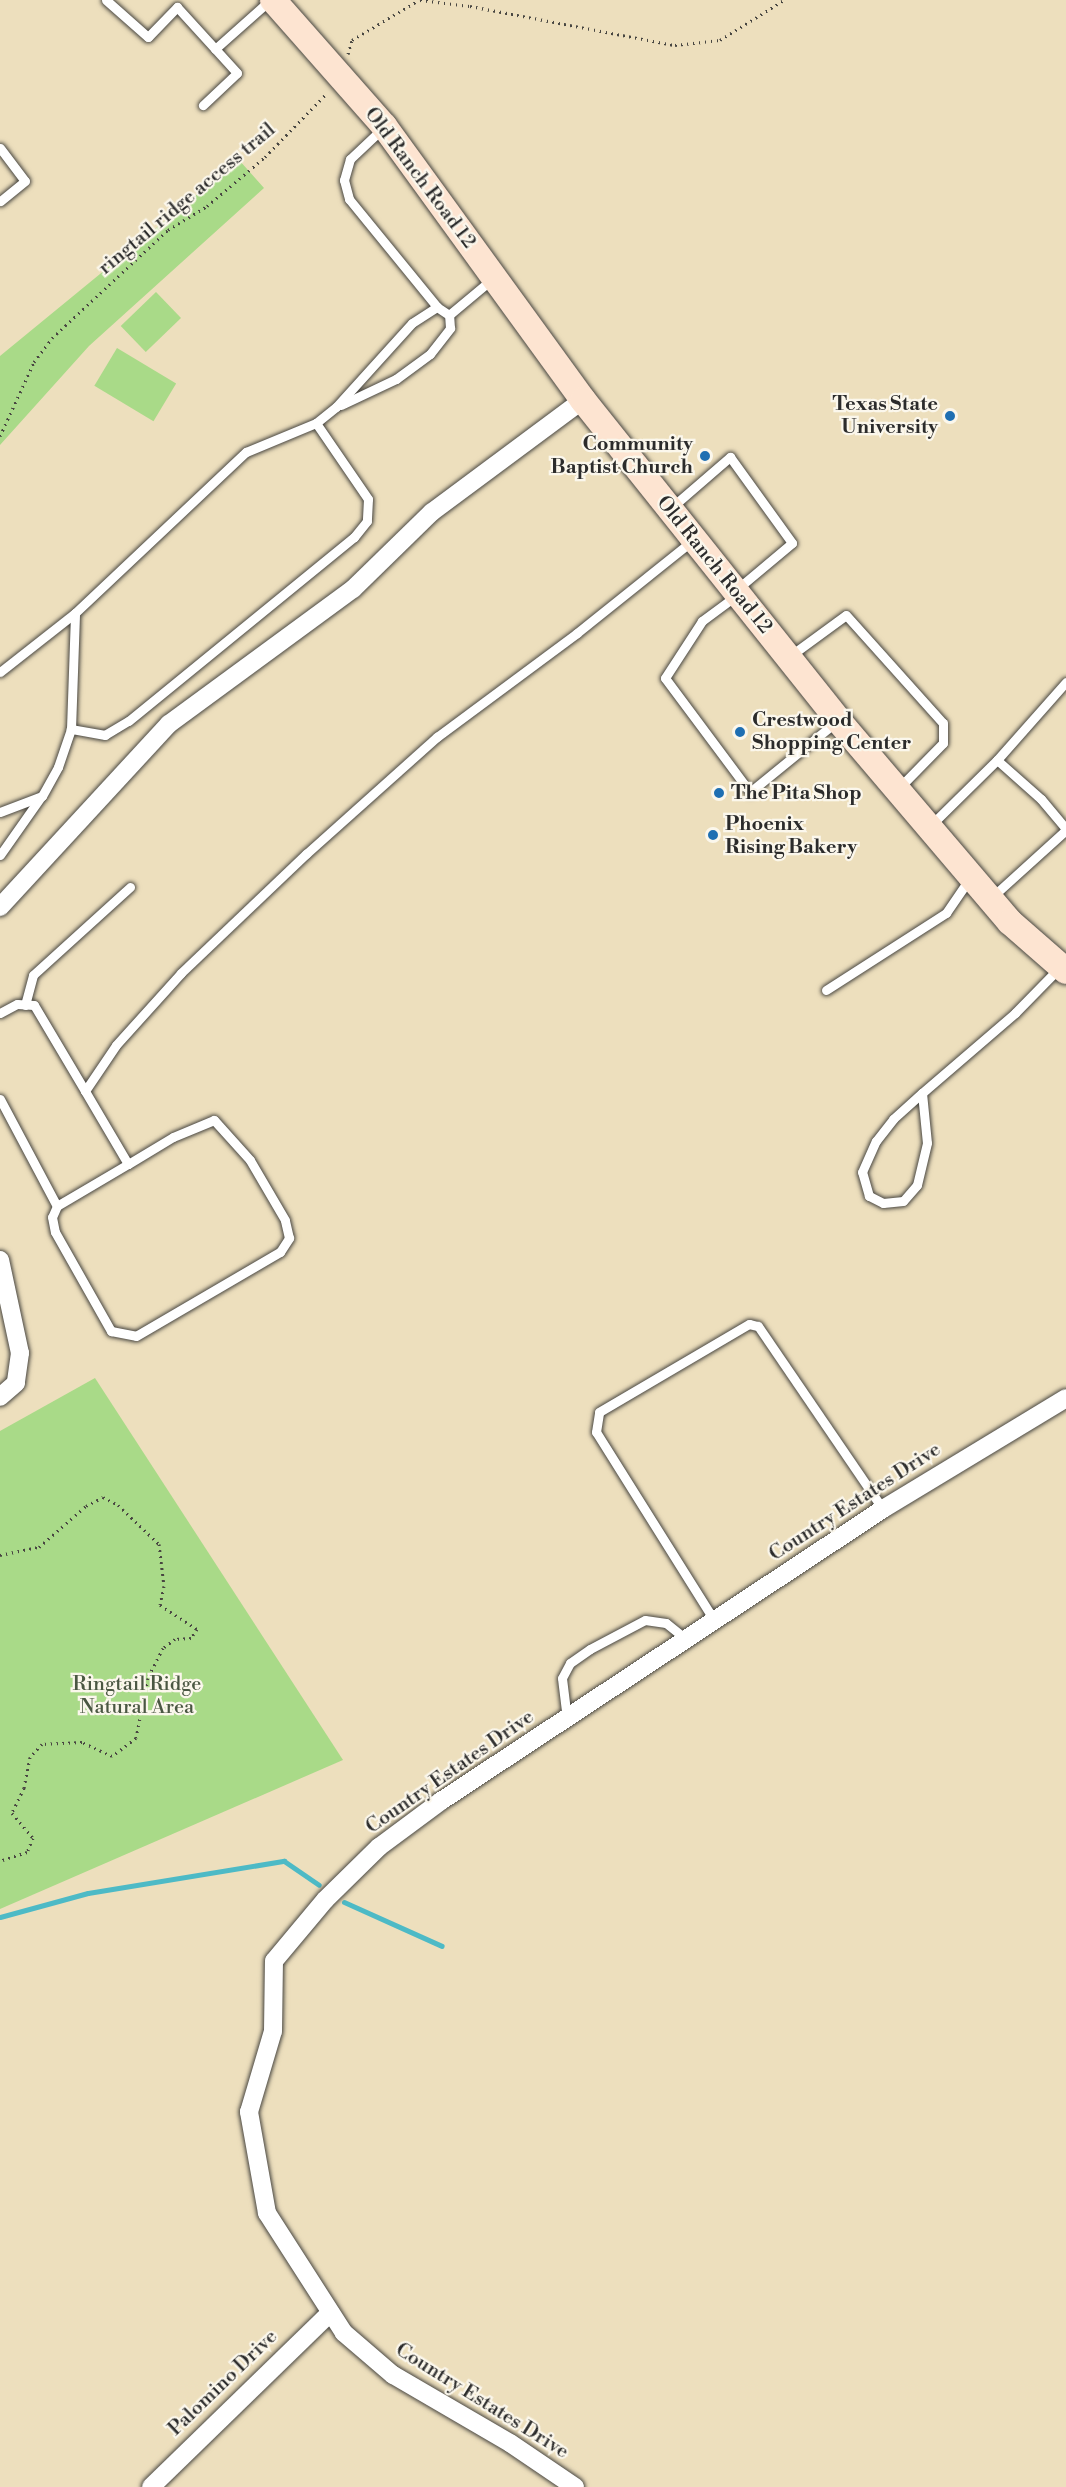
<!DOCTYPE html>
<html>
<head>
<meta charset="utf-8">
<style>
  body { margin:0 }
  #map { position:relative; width:1066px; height:2487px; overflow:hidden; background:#eddfbd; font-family:"Libre Bodoni",serif }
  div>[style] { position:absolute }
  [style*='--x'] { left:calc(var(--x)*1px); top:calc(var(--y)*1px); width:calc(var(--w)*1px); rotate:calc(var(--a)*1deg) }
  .green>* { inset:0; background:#a9da88; transform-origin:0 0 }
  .stream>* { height:5px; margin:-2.5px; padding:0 2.5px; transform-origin:2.5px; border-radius:2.5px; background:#4dbac6 }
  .path>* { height:3px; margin-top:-1.5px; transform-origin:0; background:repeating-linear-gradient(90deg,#484641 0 1.5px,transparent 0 6px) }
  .roads { filter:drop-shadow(0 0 2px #484641) drop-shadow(0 0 2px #484641) }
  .lane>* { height:9px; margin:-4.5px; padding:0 4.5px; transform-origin:4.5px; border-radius:4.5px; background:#fff }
  .street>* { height:18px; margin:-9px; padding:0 9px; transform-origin:9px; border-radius:9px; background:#fff }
  .secondary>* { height:26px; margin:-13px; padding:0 13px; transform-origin:13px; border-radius:13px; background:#fde4d1 }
  .dots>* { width:16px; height:16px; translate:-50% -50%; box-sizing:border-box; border:3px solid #fbf7ec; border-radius:50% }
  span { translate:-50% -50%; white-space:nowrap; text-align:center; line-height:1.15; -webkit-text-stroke:4.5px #fbf7ec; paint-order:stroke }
  .street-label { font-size:20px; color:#2b2b2b }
  .poi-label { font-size:20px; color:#2b2b2b; font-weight:700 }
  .right { translate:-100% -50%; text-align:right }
  .left { translate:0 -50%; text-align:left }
  .park-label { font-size:20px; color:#4a5742 }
</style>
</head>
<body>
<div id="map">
  <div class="green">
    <div style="clip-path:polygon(239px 160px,264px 188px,89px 346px,0 445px,0 356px)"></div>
    <div style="left:156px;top:292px;width:36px;height:49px;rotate:46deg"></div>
    <div style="left:117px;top:348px;width:69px;height:44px;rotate:31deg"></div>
    <div style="clip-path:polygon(95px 1378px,343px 1760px,0 1909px,0 1431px)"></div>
  </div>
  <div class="stream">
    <div style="--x:344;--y:1902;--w:107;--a:24.2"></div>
    <div style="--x:0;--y:1917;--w:91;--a:-15.3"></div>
    <div style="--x:88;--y:1893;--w:199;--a:-9.3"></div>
    <div style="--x:284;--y:1861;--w:42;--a:34.4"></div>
  </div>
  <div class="path">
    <div style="--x:420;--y:0;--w:50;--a:6.8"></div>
    <div style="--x:470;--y:6;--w:209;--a:10.8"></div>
    <div style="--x:675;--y:45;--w:45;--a:-6.3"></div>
    <div style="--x:720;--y:40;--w:75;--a:-32"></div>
    <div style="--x:348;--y:54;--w:15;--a:-74"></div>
    <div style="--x:352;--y:40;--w:78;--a:-30.8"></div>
    <div style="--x:0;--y:436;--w:81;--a:-65.3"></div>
    <div style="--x:34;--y:362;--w:30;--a:-53"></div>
    <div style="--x:52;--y:338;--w:158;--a:-43"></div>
    <div style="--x:168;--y:230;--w:46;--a:-31.6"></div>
    <div style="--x:207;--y:206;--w:76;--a:-40.2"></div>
    <div style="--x:265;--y:157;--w:89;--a:-45.9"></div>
    <div style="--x:0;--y:1555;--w:40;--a:-12"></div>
    <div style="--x:39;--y:1547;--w:62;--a:-41.1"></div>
    <div style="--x:86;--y:1506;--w:19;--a:-28"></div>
    <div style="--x:103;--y:1497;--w:17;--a:28"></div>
    <div style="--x:118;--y:1505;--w:57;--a:43.6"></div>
    <div style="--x:159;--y:1544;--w:42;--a:83.2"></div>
    <div style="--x:164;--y:1586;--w:19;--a:102"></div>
    <div style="--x:160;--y:1605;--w:44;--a:33"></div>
    <div style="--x:197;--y:1629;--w:11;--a:124"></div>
    <div style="--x:191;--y:1638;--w:16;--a:176"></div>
    <div style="--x:175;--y:1639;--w:15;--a:143"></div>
    <div style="--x:163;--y:1648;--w:34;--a:117"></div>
    <div style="--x:148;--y:1678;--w:61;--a:101.3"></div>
    <div style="--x:136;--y:1738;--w:30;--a:143"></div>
    <div style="--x:112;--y:1756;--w:33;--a:-155"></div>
    <div style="--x:82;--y:1742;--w:40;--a:177.1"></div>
    <div style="--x:42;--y:1744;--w:18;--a:133"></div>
    <div style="--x:30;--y:1757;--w:32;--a:101"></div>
    <div style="--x:24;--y:1788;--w:28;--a:116"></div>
    <div style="--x:12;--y:1813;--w:33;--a:50"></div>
    <div style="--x:33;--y:1838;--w:15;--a:113"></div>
    <div style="--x:27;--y:1852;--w:28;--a:162"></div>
  </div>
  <div class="roads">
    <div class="lane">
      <div style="--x:106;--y:0;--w:56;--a:41.4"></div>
      <div style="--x:148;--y:37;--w:42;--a:-46"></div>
      <div style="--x:177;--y:7;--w:89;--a:47.7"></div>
      <div style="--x:237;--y:73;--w:47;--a:136.7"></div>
      <div style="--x:215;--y:49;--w:74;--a:-41.7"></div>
      <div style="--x:384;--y:127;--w:47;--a:136.7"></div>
      <div style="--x:350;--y:159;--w:22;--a:106"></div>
      <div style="--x:344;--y:180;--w:20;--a:75"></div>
      <div style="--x:349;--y:199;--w:139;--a:50.8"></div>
      <div style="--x:437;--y:307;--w:14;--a:34"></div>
      <div style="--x:449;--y:315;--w:56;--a:-39.9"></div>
      <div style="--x:0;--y:148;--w:41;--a:52.9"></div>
      <div style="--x:25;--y:181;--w:32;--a:141"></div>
      <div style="--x:341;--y:405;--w:61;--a:-25.3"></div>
      <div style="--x:396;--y:379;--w:42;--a:-36.3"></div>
      <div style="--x:430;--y:354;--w:33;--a:-52"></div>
      <div style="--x:450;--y:328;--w:13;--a:-94"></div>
      <div style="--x:316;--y:423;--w:92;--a:55.6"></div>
      <div style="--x:368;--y:499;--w:22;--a:93"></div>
      <div style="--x:367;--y:521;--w:21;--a:129"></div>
      <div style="--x:354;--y:537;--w:291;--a:140.8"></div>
      <div style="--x:128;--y:721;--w:27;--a:149"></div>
      <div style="--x:105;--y:735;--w:35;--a:-170"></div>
      <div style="--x:71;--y:729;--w:116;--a:-88"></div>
      <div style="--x:75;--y:613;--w:235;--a:-43.3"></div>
      <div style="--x:246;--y:452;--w:76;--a:-22.5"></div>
      <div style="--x:316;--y:423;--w:26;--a:-39"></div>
      <div style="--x:336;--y:407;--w:113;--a:-47.9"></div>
      <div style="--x:412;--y:323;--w:30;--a:-33"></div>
      <div style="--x:672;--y:507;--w:77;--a:-40.8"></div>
      <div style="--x:730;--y:457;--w:106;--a:54.2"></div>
      <div style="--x:792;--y:543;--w:73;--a:140"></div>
      <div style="--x:737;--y:595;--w:44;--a:143.4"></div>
      <div style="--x:702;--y:621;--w:68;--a:123"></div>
      <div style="--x:665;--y:678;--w:142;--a:53.3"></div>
      <div style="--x:750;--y:792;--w:112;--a:-39.2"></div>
      <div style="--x:790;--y:656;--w:69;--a:-36.2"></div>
      <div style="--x:846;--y:615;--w:145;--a:48.1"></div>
      <div style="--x:943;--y:723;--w:20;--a:90"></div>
      <div style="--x:943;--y:743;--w:63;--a:134.4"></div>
      <div style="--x:0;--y:672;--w:95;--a:-38.2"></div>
      <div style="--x:997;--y:760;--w:104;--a:-48.5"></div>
      <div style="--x:0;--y:812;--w:45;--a:-20.9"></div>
      <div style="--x:42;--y:796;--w:33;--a:-61"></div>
      <div style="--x:58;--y:767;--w:40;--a:-71.1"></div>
      <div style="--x:931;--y:825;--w:93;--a:-44.6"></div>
      <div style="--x:997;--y:760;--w:59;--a:41.6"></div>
      <div style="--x:1041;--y:799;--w:39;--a:50"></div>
      <div style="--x:0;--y:855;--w:70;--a:-54.9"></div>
      <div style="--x:992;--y:897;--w:100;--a:-42.2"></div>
      <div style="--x:826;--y:990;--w:143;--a:-32.7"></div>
      <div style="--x:946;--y:913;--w:42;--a:-55.6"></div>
      <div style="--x:25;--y:1005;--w:31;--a:-75"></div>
      <div style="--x:33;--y:975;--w:131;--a:-42.2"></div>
      <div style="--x:0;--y:1013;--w:19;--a:-28"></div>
      <div style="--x:17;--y:1004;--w:17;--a:3"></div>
      <div style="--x:34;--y:1005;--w:100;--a:59.3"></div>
      <div style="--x:922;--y:1093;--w:50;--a:84.3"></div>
      <div style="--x:927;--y:1143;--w:43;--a:103.4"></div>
      <div style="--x:917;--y:1185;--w:21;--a:131"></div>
      <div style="--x:903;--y:1201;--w:20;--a:174"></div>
      <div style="--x:883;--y:1203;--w:16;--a:-153"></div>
      <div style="--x:869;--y:1196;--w:25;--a:-106"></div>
      <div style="--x:862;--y:1172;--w:34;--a:-66"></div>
      <div style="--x:876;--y:1141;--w:28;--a:-52"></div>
      <div style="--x:893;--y:1119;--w:39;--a:-42"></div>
      <div style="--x:922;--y:1093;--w:123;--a:-40.7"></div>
      <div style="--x:1015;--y:1013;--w:63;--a:-45.6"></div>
      <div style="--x:0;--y:1099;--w:121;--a:62"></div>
      <div style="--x:128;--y:1164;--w:82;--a:149.4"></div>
      <div style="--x:57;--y:1206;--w:12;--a:114"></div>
      <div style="--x:52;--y:1217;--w:15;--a:79"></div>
      <div style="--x:55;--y:1232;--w:114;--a:60.5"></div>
      <div style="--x:111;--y:1331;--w:25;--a:11"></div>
      <div style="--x:136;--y:1336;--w:167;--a:-30.3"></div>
      <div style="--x:280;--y:1252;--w:17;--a:-57"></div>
      <div style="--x:289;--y:1238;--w:18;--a:-103"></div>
      <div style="--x:285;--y:1220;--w:69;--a:-120.3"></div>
      <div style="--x:250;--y:1160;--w:54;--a:-132"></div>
      <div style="--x:214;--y:1120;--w:44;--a:157.5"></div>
      <div style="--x:173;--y:1137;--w:52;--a:149"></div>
      <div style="--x:128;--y:1164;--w:85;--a:-120.5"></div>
      <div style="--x:85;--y:1091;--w:55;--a:-56"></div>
      <div style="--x:116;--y:1045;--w:97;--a:-47.9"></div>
      <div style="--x:181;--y:973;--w:173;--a:-43.6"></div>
      <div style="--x:306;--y:854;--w:176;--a:-41.8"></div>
      <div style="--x:437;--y:737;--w:174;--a:-36.6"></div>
      <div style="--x:577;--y:633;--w:149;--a:-38.7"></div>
      <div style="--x:714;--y:1620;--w:222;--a:-122.1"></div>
      <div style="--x:596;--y:1432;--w:20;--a:-81"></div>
      <div style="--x:599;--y:1412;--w:174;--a:-30.4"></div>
      <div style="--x:749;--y:1324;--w:9;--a:13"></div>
      <div style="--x:758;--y:1326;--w:222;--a:55.7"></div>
      <div style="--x:567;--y:1719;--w:41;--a:-97"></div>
      <div style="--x:562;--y:1678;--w:17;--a:-62"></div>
      <div style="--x:570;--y:1663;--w:24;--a:-35"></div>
      <div style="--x:590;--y:1649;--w:62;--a:-27.8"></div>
      <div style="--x:645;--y:1620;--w:21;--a:8"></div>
      <div style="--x:666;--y:1623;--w:26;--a:39"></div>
    </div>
    <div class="street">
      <div style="--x:0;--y:907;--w:249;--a:-47.3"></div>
      <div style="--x:169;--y:724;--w:228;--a:-36.3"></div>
      <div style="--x:353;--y:589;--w:110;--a:-44.3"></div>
      <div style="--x:432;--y:512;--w:188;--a:-36.6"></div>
      <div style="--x:0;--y:1260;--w:95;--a:77.9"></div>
      <div style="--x:20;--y:1353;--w:30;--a:98"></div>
      <div style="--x:16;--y:1383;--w:21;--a:139"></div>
      <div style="--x:151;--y:2487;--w:250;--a:-44.2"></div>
      <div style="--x:575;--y:2487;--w:78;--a:-145.9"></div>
      <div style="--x:510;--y:2443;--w:135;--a:-149.8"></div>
      <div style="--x:393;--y:2375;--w:65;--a:-139.4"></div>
      <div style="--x:344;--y:2333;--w:143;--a:-122.7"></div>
      <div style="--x:267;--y:2213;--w:103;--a:-100.1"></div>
      <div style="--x:249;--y:2112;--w:84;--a:-73.5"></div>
      <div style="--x:273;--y:2031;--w:70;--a:-89.2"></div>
      <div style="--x:274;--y:1961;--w:80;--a:-50.1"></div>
      <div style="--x:325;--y:1900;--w:76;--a:-44.5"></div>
      <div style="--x:379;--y:1847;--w:77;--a:-36.6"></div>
      <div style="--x:441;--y:1801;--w:530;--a:-33.45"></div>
      <div style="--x:883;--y:1509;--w:214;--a:-31.2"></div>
    </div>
    <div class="secondary">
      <div style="--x:273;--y:0;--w:168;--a:48.6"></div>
      <div style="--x:384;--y:126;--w:339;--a:54"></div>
      <div style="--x:583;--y:400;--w:409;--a:51.4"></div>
      <div style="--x:838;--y:720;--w:265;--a:49.6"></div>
      <div style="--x:1010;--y:922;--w:74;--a:41.2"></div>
    </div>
  </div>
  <div class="dots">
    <div style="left:950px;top:416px;background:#1f6fb2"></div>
    <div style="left:705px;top:456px;background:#1f6fb2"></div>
    <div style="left:740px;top:732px;background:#1f6fb2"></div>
    <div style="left:719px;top:793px;background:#1f6fb2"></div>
    <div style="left:713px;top:835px;background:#1f6fb2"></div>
  </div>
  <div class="street-label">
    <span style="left:420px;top:178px;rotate:53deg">Old Ranch Road 12</span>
    <span style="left:187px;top:199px;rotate:-40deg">ringtail ridge access trail</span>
    <span style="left:714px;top:565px;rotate:51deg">Old Ranch Road 12</span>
    <span style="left:855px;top:1502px;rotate:-33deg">Country Estates Drive</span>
    <span style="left:450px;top:1772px;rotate:-35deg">Country Estates Drive</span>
    <span style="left:223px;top:2383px;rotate:-44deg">Palomino Drive</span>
    <span style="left:482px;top:2401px;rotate:32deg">Country Estates Drive</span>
  </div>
  <div class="poi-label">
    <span class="right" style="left:938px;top:416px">Texas State<br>University</span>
    <span class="right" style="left:693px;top:456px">Community<br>Baptist Church</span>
    <span class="left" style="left:752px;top:732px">Crestwood<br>Shopping Center</span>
    <span class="left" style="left:731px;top:793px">The Pita Shop</span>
    <span class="left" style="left:725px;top:836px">Phoenix<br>Rising Bakery</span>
  </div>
  <div class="park-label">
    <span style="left:137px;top:1696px">Ringtail Ridge<br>Natural Area</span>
  </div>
</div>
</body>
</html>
